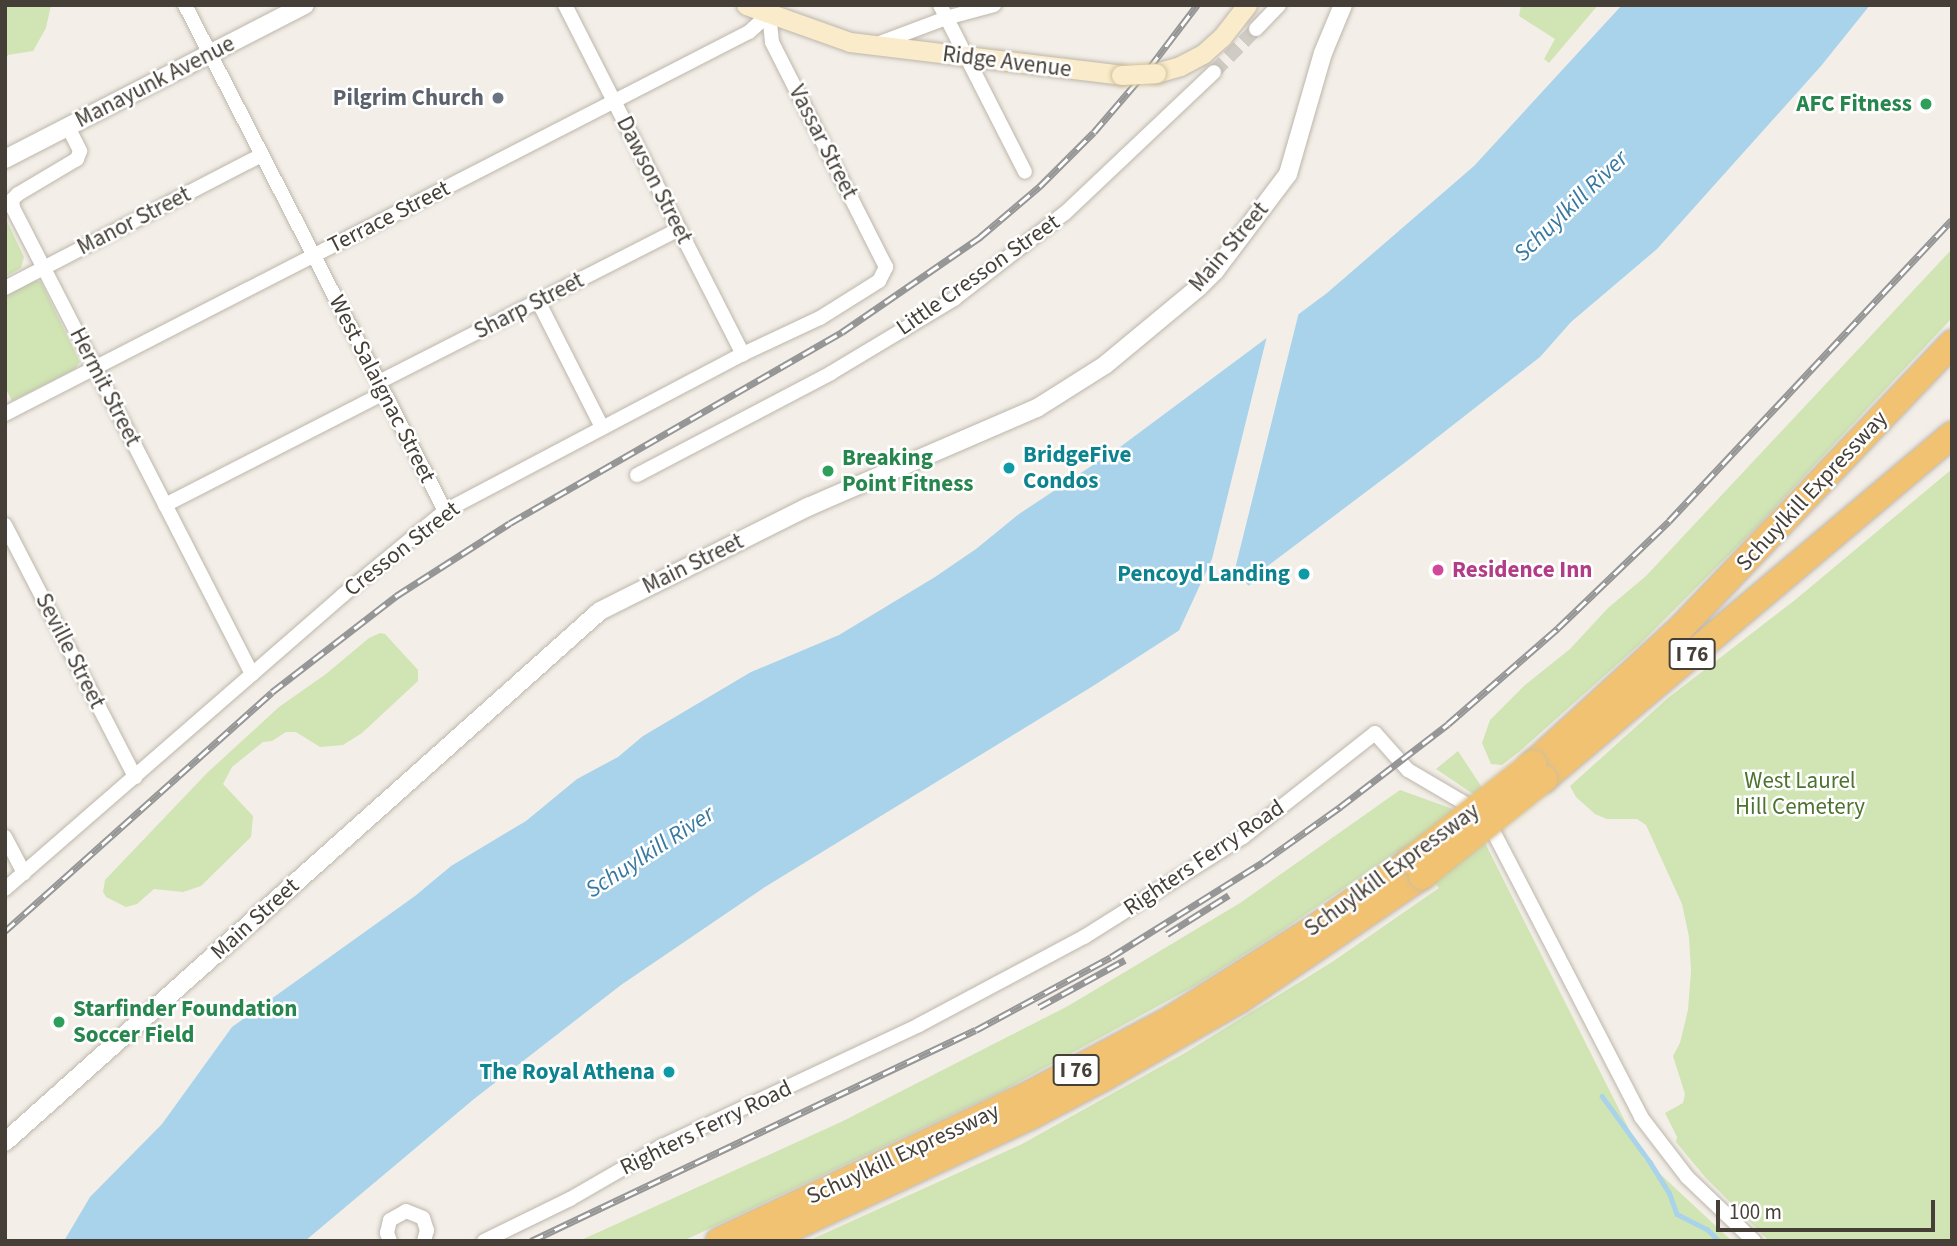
<!DOCTYPE html>
<html>
<head>
<meta charset="utf-8">
<style>
  body { margin:0 }
  #map { position:relative; width:1957px; height:1246px; overflow:hidden; background:#f3efe8; font-family:"Source Sans 3",sans-serif }
  div>[style] { position:absolute }
  [style*='--x'] { left:calc(var(--x)*1px); top:calc(var(--y)*1px); width:calc(var(--w)*1px); rotate:calc(var(--a)*1deg) }
  .green>* { inset:0; background:#d0e4b4 }
  .water>* { inset:0; background:#a9d3eb }
  .pier>* { inset:0; background:#f3efe8 }
  .stream>* { height:4.5px; margin:-2.25px; padding:0 2.25px; transform-origin:2.25px; border-radius:2.25px; background:#a9d3eb }
  .minor-tunnel>* { height:14px; margin-top:-7px; transform-origin:0; background:repeating-linear-gradient(90deg,#d0ccc5 0 14px,transparent 0 21px) }
  .roads { filter:drop-shadow(0 0 2px #bdb6ab) drop-shadow(0 0 2px #bdb6ab) }
  .minor>* { height:14px; margin:-7px; padding:0 7px; transform-origin:7px; border-radius:7px; background:#fff }
  .tertiary>* { height:18px; margin:-9px; padding:0 9px; transform-origin:9px; border-radius:9px; background:#fff }
  .secondary>* { height:19px; margin:-9.5px; padding:0 9.5px; transform-origin:9.5px; border-radius:9.5px; background:#faecca }
  .motorway>* { height:26px; margin:-13px; padding:0 13px; transform-origin:13px; border-radius:13px; background:#f2c273 }
  .rail>* { height:7px; margin-top:-3.5px; transform-origin:0; background:repeating-linear-gradient(90deg,#fff 0 13px,#969696 0 26px); box-sizing:border-box; border-block:2px solid #969696 }
  .bridges { filter:drop-shadow(0 0 2px #cfbf9b) drop-shadow(0 0 2px #cfbf9b) }
  .secondary-bridge>* { height:19px; margin:-9.5px; padding:0 9.5px; transform-origin:9.5px; border-radius:9.5px; background:#faecca }
  .motorway-bridge>* { height:26px; margin:-13px; padding:0 13px; transform-origin:13px; border-radius:13px; background:#f2c273 }
  .dots>* { width:19px; height:19px; translate:-50% -50%; box-sizing:border-box; border:4px solid #fff; border-radius:50% }
  span { translate:-50% -50%; white-space:nowrap; text-align:center; line-height:1.15; -webkit-text-stroke:5px #fff; paint-order:stroke }
  .shield-label span { padding:2px 5px; background:#fff; border:2px solid; border-radius:5px; -webkit-text-stroke-width:0 }
  .shield-label { font-size:21px; color:#453f37; font-weight:700 }
  .street-label { font-size:23px; color:#453f37 }
  .worship-label { font-size:23px; color:#5b616d; font-weight:700 }
  .right { translate:-100% -50%; text-align:right }
  .leisure-label { font-size:23px; color:#27864d; font-weight:700 }
  .left { translate:0 -50%; text-align:left }
  .culture-label { font-size:23px; color:#0d838f; font-weight:700 }
  .hotel-label { font-size:23px; color:#b23c85; font-weight:700 }
  .park-label { font-size:23px; color:#4c732f }
  .water-label { font-size:24px; color:#3779a1; font-style:italic }
  .frame { position:absolute; inset:0; border:7px solid #453f37; pointer-events:none }
  .scale { position:absolute; left:1716px; top:1200px; width:219px; height:32px; box-sizing:border-box; border:4px solid #453f37; border-top:0; padding-left:9px; font-size:21px; line-height:24px; white-space:nowrap; color:#453f37; -webkit-text-stroke:5px #fff; paint-order:stroke }
</style>
</head>
<body>
<div id="map">
  <div class="green">
    <div style="clip-path:polygon(5px 5px,51px 5px,46px 28px,33px 51px,8px 55px,5px 59px)"></div>
    <div style="clip-path:polygon(1521px 5px,1598px 5px,1549px 63px,1544px 59px,1555px 39px,1519px 16px)"></div>
    <div style="clip-path:polygon(5px 217px,24px 257px,21px 268px,5px 277px)"></div>
    <div style="clip-path:polygon(1952px 249px,1952px 318px,1755px 529px,1639px 645px,1520px 751px,1502px 765px,1491px 764px,1482px 743px,1490px 720px,1525px 685px,1570px 649px,1608px 608px,1646px 576px)"></div>
    <div style="clip-path:polygon(33px 280px,41px 282px,80px 362px,75px 369px,12px 401px,5px 387px,5px 294px)"></div>
    <div style="clip-path:polygon(1952px 469px,1952px 1241px,1769px 1241px,1705px 1177px,1676px 1142px,1677px 1137px,1665px 1113px,1683px 1103px,1685px 1094px,1673px 1056px,1680px 1043px,1688px 1010px,1691px 971px,1689px 937px,1682px 904px,1646px 825px,1637px 819px,1607px 819px,1595px 814px,1576px 797px,1570px 786px,1668px 698px,1795px 600px)"></div>
    <div style="clip-path:polygon(380px 633px,385px 634px,418px 670px,418px 681px,362px 733px,343px 745px,320px 747px,296px 732px,286px 732px,272px 741px,263px 742px,232px 767px,223px 784px,253px 816px,251px 837px,201px 886px,183px 892px,154px 889px,137px 904px,126px 907px,106px 897px,103px 892px,105px 880px,207px 773px,279px 707px,326px 674px,369px 638px)"></div>
    <div style="clip-path:polygon(1458px 751px,1481px 786px,1483px 792px,1476px 796px,1436px 769px)"></div>
    <div style="clip-path:polygon(1400px 790px,1453px 809px,1480px 833px,1644px 1159px,1732px 1241px,808px 1241px,1022px 1144px,1185px 1053px,1332px 962px,1439px 888px,1404px 847px,1283px 930px,1193px 987px,1006px 1089px,683px 1241px,579px 1241px,841px 1122px,1068px 1006px,1240px 903px)"></div>
  </div>
  <div class="water">
    <div style="clip-path:polygon(1622px 5px,1870px 5px,1821px 66px,1657px 249px,1571px 322px,1540px 357px,1407px 461px,1265px 568px,1251px 584px,1093px 686px,765px 887px,621px 985px,474px 1099px,305px 1241px,64px 1241px,90px 1197px,162px 1124px,232px 1027px,415px 896px,451px 866px,526px 821px,577px 779px,618px 757px,643px 736px,751px 672px,839px 635px,935px 577px,976px 549px,1019px 514px,1120px 447px,1327px 293px,1474px 166px)"></div>
  </div>
  <div class="pier">
    <div style="clip-path:polygon(1300px 308px,1235px 569px,1251px 589px,1177px 635px,1212px 559px,1268px 332px)"></div>
  </div>
  <div class="stream">
    <div style="--x:1602;--y:1096;--w:82;--a:54"></div>
    <div style="--x:1650;--y:1162;--w:36;--a:58"></div>
    <div style="--x:1669;--y:1192;--w:23;--a:70"></div>
    <div style="--x:1677;--y:1214;--w:34;--a:27"></div>
    <div style="--x:1707;--y:1229;--w:17;--a:45"></div>
  </div>
  <div class="minor-tunnel">
    <div style="--x:1214;--y:72;--w:60;--a:-45.7"></div>
  </div>
  <div class="roads">
    <div class="minor">
      <div style="--x:185;--y:5;--w:569;--a:62.8"></div>
      <div style="--x:565;--y:5;--w:392;--a:63"></div>
      <div style="--x:940;--y:5;--w:187;--a:63"></div>
      <div style="--x:1256;--y:29;--w:33;--a:-46"></div>
      <div style="--x:877;--y:44;--w:74;--a:-20.6"></div>
      <div style="--x:946;--y:18;--w:50;--a:-15.2"></div>
      <div style="--x:68;--y:127;--w:27;--a:63"></div>
      <div style="--x:80;--y:151;--w:9;--a:111"></div>
      <div style="--x:77;--y:159;--w:69;--a:149.3"></div>
      <div style="--x:18;--y:194;--w:8;--a:135"></div>
      <div style="--x:12;--y:200;--w:8;--a:83"></div>
      <div style="--x:13;--y:208;--w:524;--a:62.85"></div>
      <div style="--x:5;--y:288;--w:289;--a:-27.4"></div>
      <div style="--x:538;--y:301;--w:141;--a:63.1"></div>
      <div style="--x:379;--y:382;--w:337;--a:-27"></div>
      <div style="--x:5;--y:414;--w:836;--a:-27.18"></div>
      <div style="--x:749;--y:32;--w:27;--a:-42"></div>
      <div style="--x:637;--y:475;--w:219;--a:-27.7"></div>
      <div style="--x:831;--y:373;--w:144;--a:-31"></div>
      <div style="--x:954;--y:299;--w:140;--a:-37.8"></div>
      <div style="--x:1065;--y:213;--w:205;--a:-43.4"></div>
      <div style="--x:165;--y:505;--w:246;--a:-27.1"></div>
      <div style="--x:5;--y:525;--w:284;--a:62.7"></div>
      <div style="--x:5;--y:837;--w:41;--a:62.2"></div>
      <div style="--x:5;--y:889;--w:448;--a:-41"></div>
      <div style="--x:343;--y:595;--w:132;--a:-39.5"></div>
      <div style="--x:445;--y:511;--w:337;--a:-27.8"></div>
      <div style="--x:743;--y:354;--w:85;--a:-25.1"></div>
      <div style="--x:820;--y:318;--w:70;--a:-32.1"></div>
      <div style="--x:879;--y:281;--w:16;--a:-63"></div>
      <div style="--x:886;--y:267;--w:252;--a:-116.9"></div>
      <div style="--x:772;--y:42;--w:28;--a:-96"></div>
      <div style="--x:390;--y:1241;--w:9;--a:-111"></div>
      <div style="--x:387;--y:1233;--w:13;--a:-77"></div>
      <div style="--x:390;--y:1220;--w:18;--a:-29"></div>
      <div style="--x:406;--y:1211;--w:18;--a:22"></div>
      <div style="--x:423;--y:1218;--w:13;--a:72"></div>
      <div style="--x:427;--y:1230;--w:11;--a:105"></div>
      <div style="--x:484;--y:1241;--w:96;--a:-26"></div>
      <div style="--x:570;--y:1199;--w:104;--a:-30"></div>
      <div style="--x:660;--y:1147;--w:286;--a:-25.2"></div>
      <div style="--x:919;--y:1025;--w:187;--a:-28.1"></div>
      <div style="--x:1084;--y:937;--w:188;--a:-32.2"></div>
      <div style="--x:1243;--y:837;--w:168;--a:-38.2"></div>
      <div style="--x:1375;--y:733;--w:50;--a:48.3"></div>
      <div style="--x:1408;--y:770;--w:73;--a:30.4"></div>
      <div style="--x:1471;--y:807;--w:33;--a:47"></div>
      <div style="--x:1493;--y:831;--w:322;--a:62.6"></div>
      <div style="--x:1641;--y:1117;--w:76;--a:52.5"></div>
      <div style="--x:1687;--y:1177;--w:93;--a:43.7"></div>
    </div>
    <div class="tertiary">
      <div style="--x:5;--y:159;--w:337;--a:-27.2"></div>
      <div style="--x:5;--y:1142;--w:797;--a:-41.75"></div>
      <div style="--x:600;--y:611;--w:233;--a:-26.6"></div>
      <div style="--x:808;--y:507;--w:249;--a:-23.4"></div>
      <div style="--x:1037;--y:408;--w:80;--a:-32.3"></div>
      <div style="--x:1105;--y:365;--w:122;--a:-39.7"></div>
      <div style="--x:1199;--y:287;--w:23;--a:-45"></div>
      <div style="--x:1215;--y:271;--w:121;--a:-53"></div>
      <div style="--x:1288;--y:174;--w:126;--a:-73.9"></div>
      <div style="--x:1323;--y:53;--w:52;--a:-67.4"></div>
    </div>
    <div class="secondary">
      <div style="--x:746;--y:5;--w:110;--a:19.6"></div>
      <div style="--x:850;--y:42;--w:273;--a:6.9"></div>
      <div style="--x:1156;--y:73;--w:25;--a:-16"></div>
      <div style="--x:1180;--y:66;--w:26;--a:-28"></div>
      <div style="--x:1203;--y:54;--w:25;--a:-42"></div>
      <div style="--x:1222;--y:37;--w:41;--a:-52"></div>
    </div>
    <div class="motorway">
      <div style="--x:1533;--y:764;--w:202;--a:-42.6"></div>
      <div style="--x:1682;--y:627;--w:392;--a:-46.4"></div>
      <div style="--x:1544;--y:779;--w:534;--a:-40.14"></div>
      <div style="--x:719;--y:1241;--w:344;--a:-25.3"></div>
      <div style="--x:1030;--y:1094;--w:156;--a:-27.9"></div>
      <div style="--x:1168;--y:1021;--w:174;--a:-32.3"></div>
      <div style="--x:1315;--y:928;--w:116;--a:-35.2"></div>
      <div style="--x:764;--y:1241;--w:293;--a:-25.1"></div>
      <div style="--x:1029;--y:1117;--w:84;--a:-27.8"></div>
      <div style="--x:1103;--y:1078;--w:159;--a:-29.8"></div>
      <div style="--x:1241;--y:999;--w:219;--a:-34.2"></div>
    </div>
  </div>
  <div class="rail">
    <div style="--x:5;--y:931;--w:358;--a:-41.8"></div>
    <div style="--x:272;--y:692;--w:157;--a:-37.7"></div>
    <div style="--x:396;--y:596;--w:135;--a:-32.6"></div>
    <div style="--x:510;--y:523;--w:383;--a:-29.9"></div>
    <div style="--x:842;--y:332;--w:168;--a:-34.5"></div>
    <div style="--x:980;--y:237;--w:79;--a:-40.4"></div>
    <div style="--x:1040;--y:186;--w:76;--a:-45"></div>
    <div style="--x:1094;--y:132;--w:86;--a:-49.3"></div>
    <div style="--x:1150;--y:67;--w:78;--a:-52.8"></div>
    <div style="--x:1167;--y:934;--w:73;--a:-32.2"></div>
    <div style="--x:1039;--y:1007;--w:98;--a:-28.7"></div>
    <div style="--x:531;--y:1241;--w:492;--a:-25.4"></div>
    <div style="--x:976;--y:1030;--w:153;--a:-28.4"></div>
    <div style="--x:1111;--y:957;--w:179;--a:-32"></div>
    <div style="--x:1263;--y:862;--w:95;--a:-35.5"></div>
    <div style="--x:1340;--y:807;--w:136;--a:-37.5"></div>
    <div style="--x:1448;--y:724;--w:146;--a:-41.1"></div>
    <div style="--x:1558;--y:628;--w:154;--a:-43.9"></div>
    <div style="--x:1669;--y:521;--w:413;--a:-46.8"></div>
  </div>
  <div class="bridges">
    <div class="secondary-bridge">
      <div style="--x:1121;--y:75;--w:35;--a:-3"></div>
    </div>
    <div class="motorway-bridge">
      <div style="--x:1410;--y:861;--w:157;--a:-38.3"></div>
      <div style="--x:1422;--y:876;--w:156;--a:-38.5"></div>
    </div>
  </div>
  <div class="dots">
    <div style="left:498px;top:98px;background:#6b7280"></div>
    <div style="left:1926px;top:104px;background:#2e9e5b"></div>
    <div style="left:1009px;top:468px;background:#0f9aa8"></div>
    <div style="left:828px;top:471px;background:#2e9e5b"></div>
    <div style="left:1438px;top:570px;background:#d1479c"></div>
    <div style="left:1304px;top:574px;background:#0f9aa8"></div>
    <div style="left:59px;top:1022px;background:#2e9e5b"></div>
    <div style="left:669px;top:1072px;background:#0f9aa8"></div>
  </div>
  <div class="shield-label">
    <span style="left:1692px;top:654px">I 76</span>
    <span style="left:1076px;top:1070px">I 76</span>
  </div>
  <div class="street-label">
    <span style="left:1007px;top:62px;rotate:7deg">Ridge Avenue</span>
    <span style="left:155px;top:82px;rotate:-27deg">Manayunk Avenue</span>
    <span style="left:823px;top:142px;rotate:63deg">Vassar Street</span>
    <span style="left:654px;top:180px;rotate:63deg">Dawson Street</span>
    <span style="left:389px;top:217px;rotate:-27deg">Terrace Street</span>
    <span style="left:134px;top:221px;rotate:-27deg">Manor Street</span>
    <span style="left:1229px;top:247px;rotate:-50deg">Main Street</span>
    <span style="left:978px;top:275px;rotate:-35deg">Little Cresson Street</span>
    <span style="left:529px;top:306px;rotate:-27deg">Sharp Street</span>
    <span style="left:105px;top:387px;rotate:63deg">Hermit Street</span>
    <span style="left:382px;top:389px;rotate:63deg">West Salaignac Street</span>
    <span style="left:1812px;top:491px;rotate:-47deg">Schuylkill Expressway</span>
    <span style="left:402px;top:549px;rotate:-38deg">Cresson Street</span>
    <span style="left:693px;top:564px;rotate:-26deg">Main Street</span>
    <span style="left:70px;top:651px;rotate:63deg">Seville Street</span>
    <span style="left:1204px;top:858px;rotate:-34deg">Righters Ferry Road</span>
    <span style="left:1392px;top:870px;rotate:-36deg">Schuylkill Expressway</span>
    <span style="left:255px;top:919px;rotate:-42deg">Main Street</span>
    <span style="left:706px;top:1128px;rotate:-26deg">Righters Ferry Road</span>
    <span style="left:903px;top:1154px;rotate:-25deg">Schuylkill Expressway</span>
  </div>
  <div class="worship-label">
    <span class="right" style="left:484px;top:98px">Pilgrim Church</span>
  </div>
  <div class="leisure-label">
    <span class="right" style="left:1912px;top:104px">AFC Fitness</span>
    <span class="left" style="left:842px;top:471px">Breaking<br>Point Fitness</span>
    <span class="left" style="left:73px;top:1022px">Starfinder Foundation<br>Soccer Field</span>
  </div>
  <div class="culture-label">
    <span class="left" style="left:1023px;top:468px">BridgeFive<br>Condos</span>
    <span class="right" style="left:1290px;top:574px">Pencoyd Landing</span>
    <span class="right" style="left:655px;top:1072px">The Royal Athena</span>
  </div>
  <div class="hotel-label">
    <span class="left" style="left:1452px;top:570px">Residence Inn</span>
  </div>
  <div class="park-label">
    <span style="left:1800px;top:794px">West Laurel<br>Hill Cemetery</span>
  </div>
  <div class="water-label">
    <span style="left:1571px;top:206px;rotate:-44deg">Schuylkill River</span>
    <span style="left:650px;top:852px;rotate:-33deg">Schuylkill River</span>
  </div>
  <div class="frame"></div>
  <div class="scale">100 m</div>
</div>
</body>
</html>
